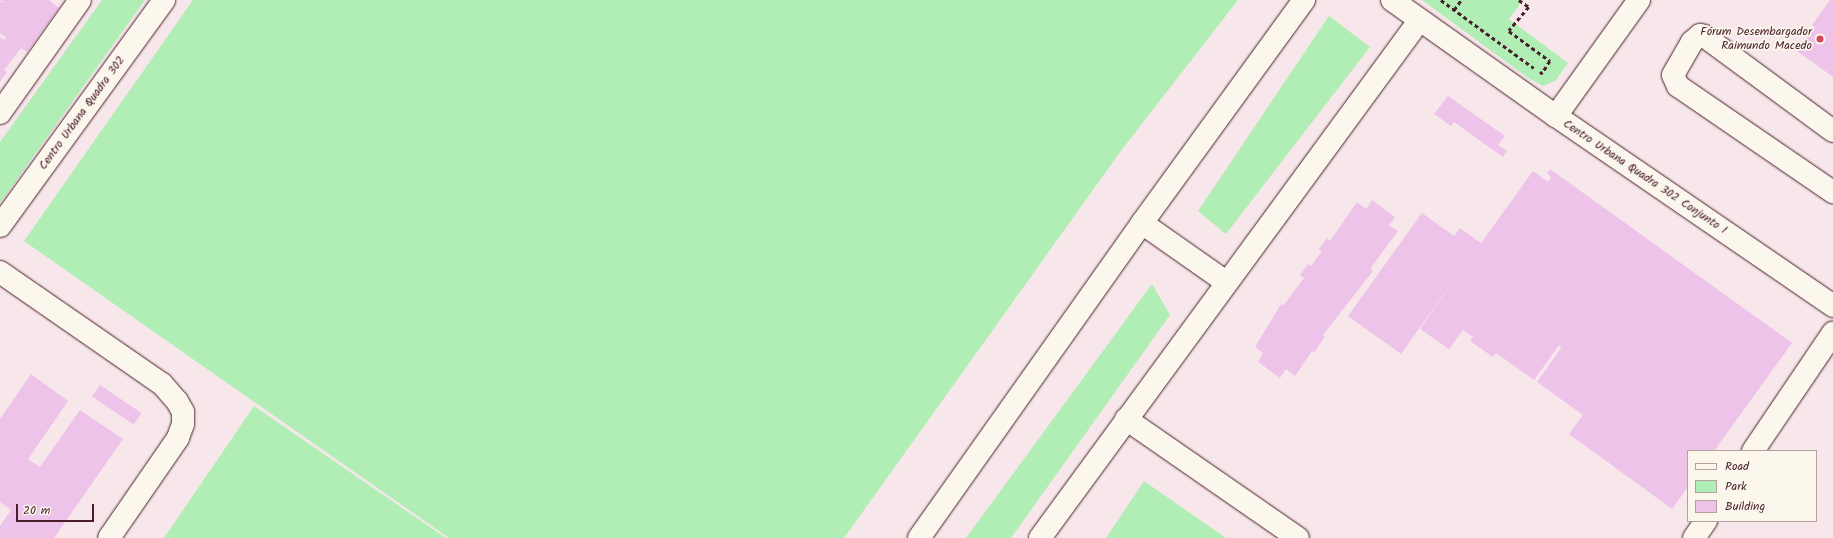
<!DOCTYPE html>
<html>
<head>
<meta charset="utf-8">
<style>
  body { margin:0 }
  #map { position:relative; width:1833px; height:538px; overflow:hidden; background:#f7e7eb; font-family:Kalam,sans-serif }
  div>[style] { position:absolute }
  [style*='--x'] { left:calc(var(--x)*1px); top:calc(var(--y)*1px); width:calc(var(--w)*1px); rotate:calc(var(--a)*1deg) }
  .green>* { inset:0; background:#b1eeb5 }
  .building>* { inset:0; background:#edc3e9; transform-origin:0 0 }
  .path>* { height:2.5px; margin-top:-1.25px; transform-origin:0; background:repeating-linear-gradient(90deg,#4a1f2b 0 4px,transparent 0 7px) }
  .roads { filter:drop-shadow(0 0 1px #4a1f2b) drop-shadow(0 0 1px #4a1f2b) }
  .minor>* { height:22px; margin:-11px; padding:0 11px; transform-origin:11px; border-radius:11px; background:#fbf7ec }
  .dots>* { width:11px; height:11px; translate:-50% -50%; box-sizing:border-box; border:2px solid #fbf7ec; border-radius:50% }
  span { translate:-50% -50%; white-space:nowrap; text-align:center; line-height:1.15; -webkit-text-stroke:3.5px #fbf7ec; paint-order:stroke }
  .poi-label { font-size:12px; color:#4a1f2b }
  .right { translate:-100% -50%; text-align:right }
  .street-label { font-size:12px; color:#4a1f2b }
  .legend { position:absolute; left:1687px; top:450px; width:130px; height:72px; box-sizing:border-box; background:#fbf7ec; border:1px solid #b4a19f; margin:0; padding:5px 7px; list-style:none; font-size:12px; color:#4a1f2b }
  .legend li { display:flex; align-items:center; gap:8px; height:20px }
  .legend b { width:20px; border:1px solid #b4a19f }
  .scale { position:absolute; left:16px; top:504px; width:78px; height:18px; box-sizing:border-box; border:2px solid #4a1f2b; border-top:0; padding-left:5px; font-size:12px; line-height:14px; white-space:nowrap; color:#4a1f2b; -webkit-text-stroke:3px #fbf7ec; paint-order:stroke }
</style>
</head>
<body>
<div id="map">
  <div class="green">
    <div style="clip-path:polygon(102px 0,145px 0,0 203px,0 142px)"></div>
    <div style="clip-path:polygon(193px 0,1238px 0,1120px 152px,844px 538px,449px 538px,24px 241px)"></div>
    <div style="clip-path:polygon(1422px 0,1523px 0,1509px 19px,1568px 63px,1556px 80px,1543px 86px,1528px 78px)"></div>
    <div style="clip-path:polygon(1329px 16px,1370px 47px,1226px 234px,1198px 211px)"></div>
    <div style="clip-path:polygon(1152px 284px,1170px 315px,1011px 538px,966px 538px)"></div>
    <div style="clip-path:polygon(254px 406px,446px 538px,164px 538px)"></div>
    <div style="clip-path:polygon(1144px 481px,1226px 538px,1106px 538px)"></div>
  </div>
  <div class="building">
    <div style="clip-path:polygon(0 0,49px 0,59px 8px,27px 52px,21px 48px,4px 70px,7px 72px,0 82px,0 37px,4px 40px,6px 37px,0 33px,0 2px,5px 3px)"></div>
    <div style="clip-path:polygon(1830px 0,1833px 0,1833px 77px,1797px 51px,1815px 27px,1812px 25px)"></div>
    <div style="clip-path:polygon(1448px 96px,1505px 136px,1498px 145px,1507px 151px,1503px 157px,1454px 122px,1451px 126px,1434px 114px)"></div>
    <div style="clip-path:polygon(1550px 169px,1792px 343px,1714px 451px,1688px 451px,1688px 487px,1672px 509px,1569px 434px,1583px 415px,1537px 382px,1561px 348px,1559px 345px,1534px 380px,1496px 353px,1493px 357px,1470px 341px,1473px 337px,1463px 330px,1449px 349px,1420px 329px,1460px 271px,1401px 354px,1348px 316px,1422px 213px,1454px 236px,1460px 228px,1481px 243px,1533px 171px,1548px 182px,1551px 177px,1547px 173px)"></div>
    <div style="clip-path:polygon(1372px 200px,1395px 217px,1389px 225px,1398px 231px,1370px 269px,1373px 271px,1323px 335px,1325px 336px,1314px 353px,1312px 351px,1295px 376px,1286px 369px,1280px 378px,1258px 362px,1263px 353px,1255px 347px,1281px 304px,1283px 306px,1304px 278px,1300px 275px,1308px 264px,1311px 266px,1322px 251px,1319px 249px,1327px 238px,1330px 241px,1357px 202px,1366px 209px)"></div>
    <div style="clip-path:polygon(31px 374px,68px 401px,28px 459px,40px 467px,80px 410px,123px 439px,54px 538px,0 538px,0 526px,11px 510px,0 502px,0 419px)"></div>
    <div style="left:100px;top:385px;width:50px;height:14px;rotate:34deg"></div>
  </div>
  <div class="path">
    <div style="--x:1441;--y:0;--w:115;--a:36.2"></div>
    <div style="--x:1519;--y:0;--w:12;--a:35"></div>
    <div style="--x:1529;--y:7;--w:31;--a:130"></div>
    <div style="--x:1509;--y:31;--w:51;--a:36.2"></div>
    <div style="--x:1550;--y:61;--w:15;--a:122"></div>
    <div style="--x:1542;--y:74;--w:3;--a:-135"></div>
    <div style="--x:1454;--y:10;--w:12;--a:-55"></div>
  </div>
  <div class="roads">
    <div class="minor">
      <div style="--x:1392;--y:0;--w:201;--a:35.3"></div>
      <div style="--x:1639;--y:0;--w:143;--a:125.6"></div>
      <div style="--x:1556;--y:116;--w:336;--a:34.4"></div>
      <div style="--x:0;--y:113;--w:138;--a:-54.7"></div>
      <div style="--x:1833;--y:131;--w:160;--a:-143.6"></div>
      <div style="--x:1704;--y:36;--w:4;--a:-166"></div>
      <div style="--x:1700;--y:35;--w:11;--a:139"></div>
      <div style="--x:1692;--y:42;--w:38;--a:120"></div>
      <div style="--x:1673;--y:75;--w:12;--a:66"></div>
      <div style="--x:1678;--y:86;--w:188;--a:34.4"></div>
      <div style="--x:1142;--y:223;--w:103;--a:35.1"></div>
      <div style="--x:0;--y:226;--w:279;--a:-54"></div>
      <div style="--x:0;--y:272;--w:197;--a:34.7"></div>
      <div style="--x:162;--y:384;--w:23;--a:49"></div>
      <div style="--x:177;--y:401;--w:13;--a:61"></div>
      <div style="--x:183;--y:412;--w:12;--a:90"></div>
      <div style="--x:183;--y:424;--w:15;--a:110"></div>
      <div style="--x:178;--y:438;--w:121;--a:124.6"></div>
      <div style="--x:1126;--y:419;--w:209;--a:34.7"></div>
      <div style="--x:1753;--y:451;--w:143;--a:-55.9"></div>
      <div style="--x:919;--y:538;--w:386;--a:-54.7"></div>
      <div style="--x:1142;--y:223;--w:276;--a:-54"></div>
      <div style="--x:1040;--y:538;--w:641;--a:-53.76"></div>
      <div style="--x:1694;--y:538;--w:21;--a:-55"></div>
    </div>
  </div>
  <div class="dots">
    <div style="left:1820px;top:39px;background:#d1495b"></div>
  </div>
  <div class="poi-label">
    <span class="right" style="left:1812px;top:39px">Fórum Desembargador<br>Raimundo Macedo</span>
  </div>
  <div class="street-label">
    <span style="left:82px;top:113px;rotate:-54deg">Centro Urbana Quadra 302</span>
    <span style="left:1645px;top:177px;rotate:34deg">Centro Urbana Quadra 302 Conjunto 1</span>
  </div>
  <ul class="legend">
  <li><b style="height:5px;background:#fbf7ec"></b>Road</li>
  <li><b style="height:11px;background:#b1eeb5"></b>Park</li>
  <li><b style="height:11px;background:#edc3e9"></b>Building</li>
  </ul>
  <div class="scale">20 m</div>
</div>
</body>
</html>
